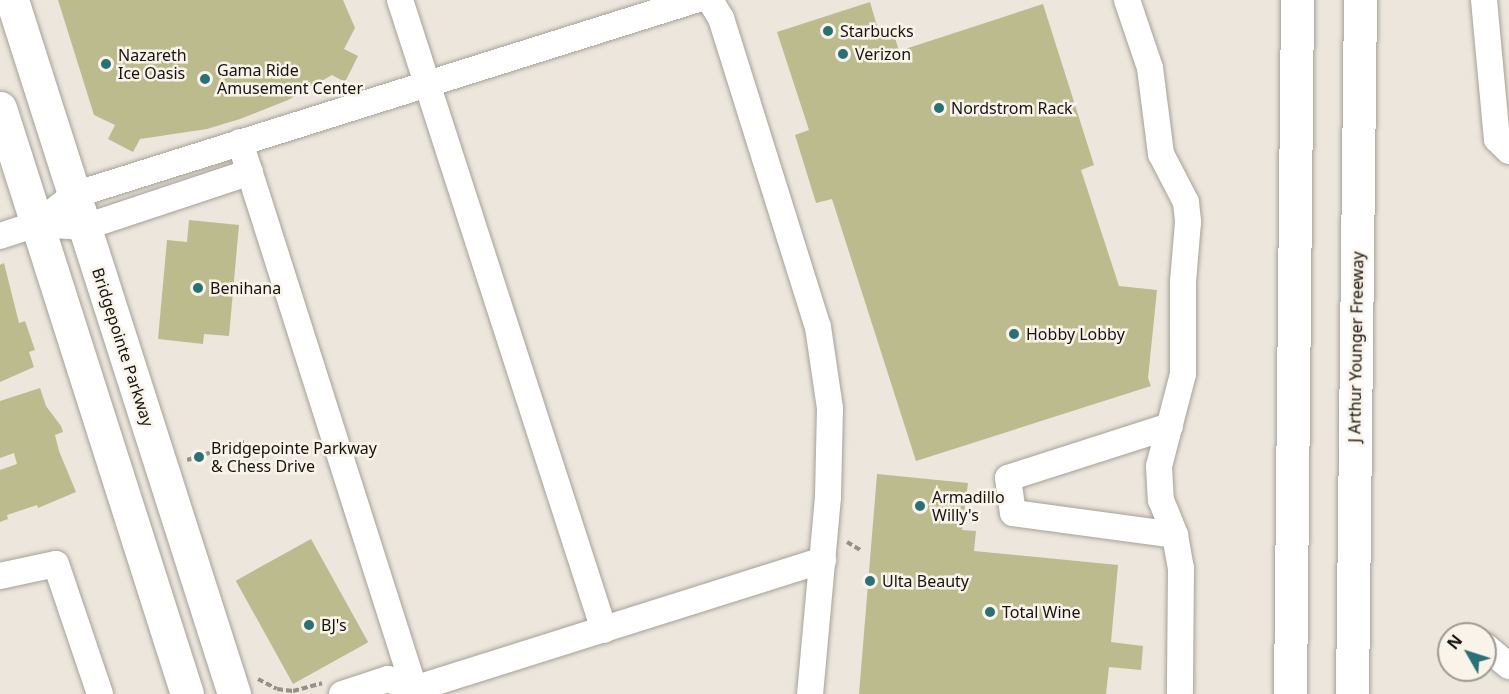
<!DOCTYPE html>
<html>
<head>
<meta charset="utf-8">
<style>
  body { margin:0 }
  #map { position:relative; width:1509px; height:694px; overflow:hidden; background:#ece6dc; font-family:"Noto Sans",sans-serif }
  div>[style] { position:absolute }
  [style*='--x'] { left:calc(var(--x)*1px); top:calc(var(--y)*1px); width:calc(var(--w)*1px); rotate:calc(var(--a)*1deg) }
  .building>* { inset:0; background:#bcbb8e; transform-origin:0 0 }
  .path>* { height:4px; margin-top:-2px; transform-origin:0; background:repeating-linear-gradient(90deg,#959189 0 6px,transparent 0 9px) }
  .roads { filter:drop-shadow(0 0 2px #a6a197) drop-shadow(0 0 2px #a6a197) }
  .minor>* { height:26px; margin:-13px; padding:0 13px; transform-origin:13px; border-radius:13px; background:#fff }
  .major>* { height:33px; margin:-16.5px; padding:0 16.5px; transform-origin:16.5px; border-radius:16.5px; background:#fff }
  .highway>* { height:33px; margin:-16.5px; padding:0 16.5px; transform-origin:16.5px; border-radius:16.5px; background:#fff }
  .dots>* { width:16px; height:16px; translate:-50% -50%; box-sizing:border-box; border:3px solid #f9f3e9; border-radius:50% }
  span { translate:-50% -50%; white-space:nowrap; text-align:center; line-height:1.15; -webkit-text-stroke:5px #f9f3e9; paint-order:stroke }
  .poi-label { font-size:16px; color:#151410 }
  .left { translate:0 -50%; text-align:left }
  .street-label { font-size:16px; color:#151410 }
  .north { position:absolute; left:1437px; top:622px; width:60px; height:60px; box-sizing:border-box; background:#f9f3e9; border:2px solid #9e9a92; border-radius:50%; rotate:309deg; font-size:16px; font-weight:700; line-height:24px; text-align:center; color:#151410 }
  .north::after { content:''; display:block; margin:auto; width:21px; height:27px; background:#287277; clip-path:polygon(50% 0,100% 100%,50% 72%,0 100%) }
</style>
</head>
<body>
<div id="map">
  <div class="building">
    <div style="clip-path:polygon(58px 0,343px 0,355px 28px,344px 49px,358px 56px,345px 82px,332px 75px,288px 100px,240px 119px,207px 129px,140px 139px,133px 152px,108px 139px,115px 125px,94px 115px)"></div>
    <div style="clip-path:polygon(870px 2px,880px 36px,893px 31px,899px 51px,1043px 4px,1094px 165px,1081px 170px,1119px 286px,1157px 290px,1148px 378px,1151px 386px,916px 461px,832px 199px,816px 203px,795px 135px,809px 130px,777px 32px)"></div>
    <div style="clip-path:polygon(189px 220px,239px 225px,229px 336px,204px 334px,203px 344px,158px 339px,167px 240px,187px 242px)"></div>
    <div style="clip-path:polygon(4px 263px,19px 323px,25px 321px,35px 350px,29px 352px,34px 367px,0 382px,0 265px)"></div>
    <div style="clip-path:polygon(40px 388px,46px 406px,61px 426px,63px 432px,55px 435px,59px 451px,76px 492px,38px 508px,37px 505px,7px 515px,8px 519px,0 522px,0 470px,17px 464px,14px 453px,0 458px,0 401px)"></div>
    <div style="clip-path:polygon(877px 474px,968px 483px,962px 530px,976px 531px,974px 551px,1118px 565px,1111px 642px,1143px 646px,1141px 670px,1109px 667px,1106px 694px,859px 694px)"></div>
    <div style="left:311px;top:539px;width:118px;height:86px;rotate:61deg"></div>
  </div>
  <div class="path">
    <div style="--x:187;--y:460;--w:63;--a:-17.6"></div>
    <div style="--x:847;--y:542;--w:17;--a:31"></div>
    <div style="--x:258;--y:679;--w:21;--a:28"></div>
    <div style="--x:277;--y:689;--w:16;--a:7"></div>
    <div style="--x:293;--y:691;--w:30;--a:-15"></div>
  </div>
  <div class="roads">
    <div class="minor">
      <div style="--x:400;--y:0;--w:662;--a:72.06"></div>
      <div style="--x:710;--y:0;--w:21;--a:59"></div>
      <div style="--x:721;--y:18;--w:324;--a:72.6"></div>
      <div style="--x:818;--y:327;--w:82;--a:81.6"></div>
      <div style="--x:830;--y:408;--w:89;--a:91.3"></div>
      <div style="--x:828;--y:497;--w:198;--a:95.2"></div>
      <div style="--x:1127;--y:0;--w:72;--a:71.3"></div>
      <div style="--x:1150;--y:68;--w:87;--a:82.7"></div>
      <div style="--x:1161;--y:154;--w:54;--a:62.5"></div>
      <div style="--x:1186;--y:202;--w:20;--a:84"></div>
      <div style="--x:1188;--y:222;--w:59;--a:94.8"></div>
      <div style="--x:1183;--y:281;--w:93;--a:90"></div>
      <div style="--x:1183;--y:374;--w:95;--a:104.6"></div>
      <div style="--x:1159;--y:466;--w:34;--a:87"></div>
      <div style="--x:1161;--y:500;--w:38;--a:68"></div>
      <div style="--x:1175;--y:535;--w:34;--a:80"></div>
      <div style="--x:1181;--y:568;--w:126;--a:90.5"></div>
      <div style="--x:1484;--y:0;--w:140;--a:84.7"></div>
      <div style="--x:1497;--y:139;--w:17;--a:45"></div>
      <div style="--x:240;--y:142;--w:579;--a:72.32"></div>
      <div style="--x:37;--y:224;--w:48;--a:3.6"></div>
      <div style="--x:85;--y:227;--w:174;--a:-18.4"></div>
      <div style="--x:0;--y:236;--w:39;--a:-18"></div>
      <div style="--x:37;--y:224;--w:47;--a:-38.1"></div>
      <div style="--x:74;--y:195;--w:651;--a:-17.43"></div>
      <div style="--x:1170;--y:426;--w:170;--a:162.2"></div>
      <div style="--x:1008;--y:478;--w:35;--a:82"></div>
      <div style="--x:1013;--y:513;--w:163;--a:7.7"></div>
      <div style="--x:0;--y:576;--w:57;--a:-12.1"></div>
      <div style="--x:56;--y:564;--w:137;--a:71.3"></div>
      <div style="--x:1485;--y:646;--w:31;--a:40"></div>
      <div style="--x:342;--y:694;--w:48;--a:-18.1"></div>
      <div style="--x:388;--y:679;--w:28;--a:21"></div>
      <div style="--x:410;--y:694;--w:6;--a:-51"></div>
      <div style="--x:414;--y:689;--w:429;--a:-17.5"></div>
    </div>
    <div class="major">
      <div style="--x:12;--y:0;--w:729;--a:72.26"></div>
      <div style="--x:0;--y:108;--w:615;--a:72.3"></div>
    </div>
    <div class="highway">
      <div style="--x:1290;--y:694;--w:694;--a:-89.42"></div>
      <div style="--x:1352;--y:694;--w:694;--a:-89.34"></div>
    </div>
  </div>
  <div class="dots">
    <div style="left:828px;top:31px;background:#287277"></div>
    <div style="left:843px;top:54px;background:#287277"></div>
    <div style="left:106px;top:64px;background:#287277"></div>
    <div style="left:205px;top:79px;background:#287277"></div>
    <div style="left:939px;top:108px;background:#287277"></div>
    <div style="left:198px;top:288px;background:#287277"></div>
    <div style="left:1014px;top:334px;background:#287277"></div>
    <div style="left:199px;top:457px;background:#287277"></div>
    <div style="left:920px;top:506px;background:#287277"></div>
    <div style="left:870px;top:581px;background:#287277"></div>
    <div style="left:990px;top:612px;background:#287277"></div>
    <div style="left:309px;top:625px;background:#287277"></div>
  </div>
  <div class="poi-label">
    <span class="left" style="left:840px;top:31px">Starbucks</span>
    <span class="left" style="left:855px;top:54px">Verizon</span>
    <span class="left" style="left:118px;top:64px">Nazareth<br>Ice Oasis</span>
    <span class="left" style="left:217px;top:79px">Gama Ride<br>Amusement Center</span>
    <span class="left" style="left:951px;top:108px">Nordstrom Rack</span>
    <span class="left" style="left:210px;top:288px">Benihana</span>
    <span class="left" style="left:1026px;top:334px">Hobby Lobby</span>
    <span class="left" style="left:211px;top:457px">Bridgepointe Parkway<br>&amp; Chess Drive</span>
    <span class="left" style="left:932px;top:506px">Armadillo<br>Willy's</span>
    <span class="left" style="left:882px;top:581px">Ulta Beauty</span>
    <span class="left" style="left:1002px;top:612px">Total Wine</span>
    <span class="left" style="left:321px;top:625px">BJ's</span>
  </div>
  <div class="street-label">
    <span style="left:123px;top:347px;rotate:72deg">Bridgepointe Parkway</span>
    <span style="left:1356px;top:347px;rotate:-89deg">J Arthur Younger Freeway</span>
  </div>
  <div class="north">N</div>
</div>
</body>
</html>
